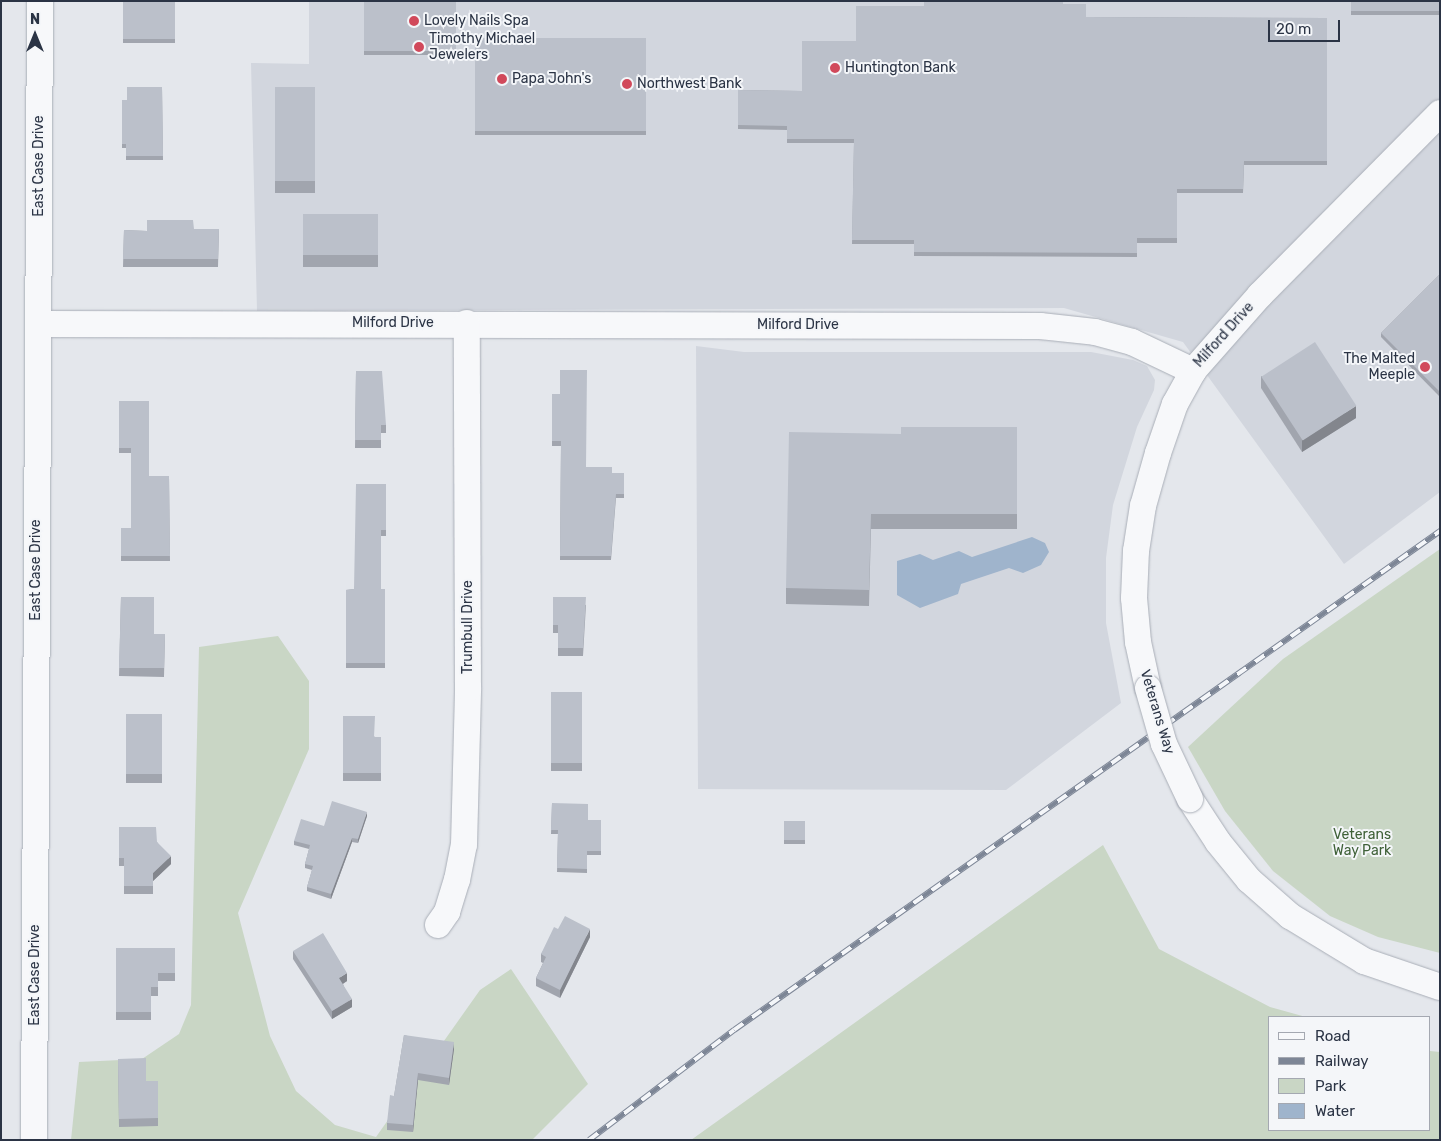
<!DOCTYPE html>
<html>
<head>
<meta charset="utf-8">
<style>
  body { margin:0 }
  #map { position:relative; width:1441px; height:1141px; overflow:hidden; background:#e4e7ec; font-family:Rubik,sans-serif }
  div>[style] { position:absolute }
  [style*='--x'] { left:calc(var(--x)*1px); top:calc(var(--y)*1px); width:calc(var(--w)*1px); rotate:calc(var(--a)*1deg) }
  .built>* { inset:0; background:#d2d6de }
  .green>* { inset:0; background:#c9d6c5 }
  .water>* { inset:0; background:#9fb4cc }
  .roads { filter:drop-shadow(0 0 1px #a9aeb7) drop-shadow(0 0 1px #a9aeb7) }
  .minor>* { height:26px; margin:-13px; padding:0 13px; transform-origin:13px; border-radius:13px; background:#f7f8fa }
  .rail>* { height:5.5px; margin-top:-2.75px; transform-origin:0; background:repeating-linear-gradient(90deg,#f4f6f9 0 11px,#7d8696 0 22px); box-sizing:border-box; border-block:1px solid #7d8696 }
  .bridges { filter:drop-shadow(0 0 1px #a9aeb7) drop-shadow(0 0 1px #a9aeb7) }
  .minor-bridge>* { height:26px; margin:-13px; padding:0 13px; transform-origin:13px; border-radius:13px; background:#f7f8fa }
  .wall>* { inset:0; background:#a1a5ae; transform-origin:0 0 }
  .shaded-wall>* { inset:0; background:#83868d }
  .building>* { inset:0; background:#bbc0ca; transform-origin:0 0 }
  .dots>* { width:14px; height:14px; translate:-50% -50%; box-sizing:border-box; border:2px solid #f4f6f9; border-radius:50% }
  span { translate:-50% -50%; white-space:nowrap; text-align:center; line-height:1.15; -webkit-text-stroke:4px #f4f6f9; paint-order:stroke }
  .poi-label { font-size:14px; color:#2b3445 }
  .left { translate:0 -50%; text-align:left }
  .right { translate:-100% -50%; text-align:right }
  .street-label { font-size:14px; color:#2b3445 }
  .park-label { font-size:14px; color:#3f6138 }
  .frame { position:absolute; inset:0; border:2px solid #2b3445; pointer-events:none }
  .legend { position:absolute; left:1268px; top:1016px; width:162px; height:115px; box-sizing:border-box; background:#f4f6f9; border:1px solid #a4a8b1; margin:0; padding:6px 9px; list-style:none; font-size:15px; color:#2b3445 }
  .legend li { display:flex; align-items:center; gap:10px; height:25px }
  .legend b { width:25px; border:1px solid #a4a8b1 }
  .north { position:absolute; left:10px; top:10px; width:50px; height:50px; -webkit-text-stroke:4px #f4f6f9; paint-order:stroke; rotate:0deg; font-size:14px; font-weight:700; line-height:20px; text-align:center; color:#2b3445 }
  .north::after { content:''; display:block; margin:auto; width:18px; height:22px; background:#2b3445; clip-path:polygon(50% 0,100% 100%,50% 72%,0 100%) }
  .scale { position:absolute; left:1268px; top:20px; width:72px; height:22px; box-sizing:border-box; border:2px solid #2b3445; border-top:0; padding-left:6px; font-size:15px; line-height:18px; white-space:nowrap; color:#2b3445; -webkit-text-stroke:4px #f4f6f9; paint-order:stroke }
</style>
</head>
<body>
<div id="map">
  <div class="built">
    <div style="clip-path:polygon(309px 1px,1440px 1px,1440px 492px,1344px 564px,1183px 342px,1064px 308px,257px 311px,251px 63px,309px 64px)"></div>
    <div style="clip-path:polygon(696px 346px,744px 352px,1091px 352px,1133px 360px,1147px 366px,1155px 380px,1154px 390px,1137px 427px,1113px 505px,1106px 558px,1106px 623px,1121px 703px,1006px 790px,698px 789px)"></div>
  </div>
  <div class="green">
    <div style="clip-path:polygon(1440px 549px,1440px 953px,1378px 937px,1330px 916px,1273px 871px,1225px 811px,1188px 747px,1283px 659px)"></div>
    <div style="clip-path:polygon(278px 636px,309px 681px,309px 749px,238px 913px,270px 1036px,296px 1091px,335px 1125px,376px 1137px,480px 990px,511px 969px,588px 1084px,532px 1140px,71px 1140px,79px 1062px,142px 1059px,179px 1034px,191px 1005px,199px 647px)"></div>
    <div style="clip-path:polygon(1103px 845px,1159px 949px,1270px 1007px,1306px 1017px,1270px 1017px,1270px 1130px,1430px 1130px,1430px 1051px,1440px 1052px,1440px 1140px,691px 1140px)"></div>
  </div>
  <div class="water">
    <div style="clip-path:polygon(1032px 537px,1045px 543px,1049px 552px,1041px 565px,1023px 573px,1009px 568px,961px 584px,958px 594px,920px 608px,897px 595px,897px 561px,920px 554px,933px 560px,959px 551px,972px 557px)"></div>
  </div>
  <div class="roads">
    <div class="minor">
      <div style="--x:38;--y:324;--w:1002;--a:0.11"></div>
      <div style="--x:1040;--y:326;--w:55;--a:6.2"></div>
      <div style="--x:1095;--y:332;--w:38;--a:15"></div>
      <div style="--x:1132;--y:342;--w:68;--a:25.4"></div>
      <div style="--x:1193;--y:371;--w:101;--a:-48.6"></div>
      <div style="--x:1260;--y:295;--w:256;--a:-45.3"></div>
      <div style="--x:1148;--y:688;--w:47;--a:-102.3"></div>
      <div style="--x:1138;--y:642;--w:44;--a:-95.2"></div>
      <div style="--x:1134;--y:598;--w:47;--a:-87.6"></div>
      <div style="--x:1136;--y:551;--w:46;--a:-81.2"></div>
      <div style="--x:1143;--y:506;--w:55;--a:-74.2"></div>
      <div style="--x:1158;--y:453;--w:52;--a:-70.9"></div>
      <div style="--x:1175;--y:404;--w:38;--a:-61"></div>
      <div style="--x:1190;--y:799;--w:51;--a:56.9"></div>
      <div style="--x:1218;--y:842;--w:49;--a:50.8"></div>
      <div style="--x:1249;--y:880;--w:55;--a:41.3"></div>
      <div style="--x:1290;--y:916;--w:87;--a:31.3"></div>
      <div style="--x:1364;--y:961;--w:80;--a:18.9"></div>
      <div style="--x:438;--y:925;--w:16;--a:-55"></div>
      <div style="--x:447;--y:912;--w:34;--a:-73"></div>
      <div style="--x:457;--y:880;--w:36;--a:-79"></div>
      <div style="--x:464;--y:845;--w:157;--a:-88.5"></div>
      <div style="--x:468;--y:688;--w:365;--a:-90.2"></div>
      <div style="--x:34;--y:1140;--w:1139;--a:-89.7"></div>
    </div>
  </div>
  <div class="rail">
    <div style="--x:589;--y:1140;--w:182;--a:-37.2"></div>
    <div style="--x:734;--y:1030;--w:865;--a:-35.25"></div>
  </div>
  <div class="bridges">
    <div class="minor-bridge">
      <div style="--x:1148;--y:688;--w:58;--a:74.1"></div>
      <div style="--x:1164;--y:744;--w:61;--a:64.7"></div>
    </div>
  </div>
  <div class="wall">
    <div style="left:123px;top:1px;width:52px;height:42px"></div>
    <div style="left:364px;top:1px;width:92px;height:54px"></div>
    <div style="left:1351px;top:1px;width:89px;height:14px"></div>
    <div style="clip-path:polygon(924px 6px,1086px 17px,1327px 18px,1327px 165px,1244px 165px,1243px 193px,1177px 193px,1177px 243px,1137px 243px,1137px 257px,914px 256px,914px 244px,852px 244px,854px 143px,787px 143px,787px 130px,738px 129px,738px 90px,802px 91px,856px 41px)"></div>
    <div style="left:475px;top:38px;width:171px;height:97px"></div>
    <div style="clip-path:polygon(162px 87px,163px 160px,126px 160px,126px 148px,122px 148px,122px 100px,127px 100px)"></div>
    <div style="left:275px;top:87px;width:40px;height:106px"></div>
    <div style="left:378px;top:214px;width:53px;height:75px;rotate:90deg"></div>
    <div style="clip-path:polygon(194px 229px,219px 229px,218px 267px,123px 267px,124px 230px,147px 231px)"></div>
    <div style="clip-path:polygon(1440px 274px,1440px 397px,1381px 337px,1381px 333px)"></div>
    <div style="clip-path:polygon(356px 371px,386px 425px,386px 433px,381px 433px,381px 448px,355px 448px)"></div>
    <div style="clip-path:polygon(1261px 376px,1356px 418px,1302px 452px,1261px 388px)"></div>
    <div style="clip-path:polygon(552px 394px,586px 467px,612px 473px,624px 473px,624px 498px,616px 498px,611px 560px,560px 560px,561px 446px,552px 446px)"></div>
    <div style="clip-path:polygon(119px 401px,149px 476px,169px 476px,170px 561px,121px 561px,121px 528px,131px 528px,131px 453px,119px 453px)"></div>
    <div style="clip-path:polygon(1017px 427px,1017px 529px,871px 529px,869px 606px,786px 604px,786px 588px,901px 434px)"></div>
    <div style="clip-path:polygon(386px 484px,386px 536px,381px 536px,381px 589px,385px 589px,385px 668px,346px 668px,346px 590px,354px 589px)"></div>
    <div style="clip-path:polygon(121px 597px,154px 634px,165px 634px,164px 677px,119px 676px)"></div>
    <div style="clip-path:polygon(553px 597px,586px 605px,583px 656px,558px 656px,558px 633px,553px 633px)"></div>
    <div style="left:551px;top:692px;width:31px;height:79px"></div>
    <div style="left:126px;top:714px;width:36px;height:69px"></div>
    <div style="clip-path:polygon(343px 716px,375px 737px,381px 737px,381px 781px,343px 781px)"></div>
    <div style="clip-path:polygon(552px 803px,588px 820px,601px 820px,601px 855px,587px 855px,587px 873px,557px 872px,558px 834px,551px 834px)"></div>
    <div style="clip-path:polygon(367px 816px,358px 843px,352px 842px,331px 899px,307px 891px,307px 887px,312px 870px,305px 868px,305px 864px,309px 849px,294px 845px,294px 841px,324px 826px)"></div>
    <div style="left:784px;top:821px;width:21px;height:23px"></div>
    <div style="clip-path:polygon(119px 827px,157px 842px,171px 864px,153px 881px,153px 894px,124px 894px,124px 866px,119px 866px)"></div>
    <div style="clip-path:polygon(558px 929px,590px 937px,560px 998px,536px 986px,536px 978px,543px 963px,541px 962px,541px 954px)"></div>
    <div style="clip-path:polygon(116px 948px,175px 948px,175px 981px,158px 981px,158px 996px,151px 996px,151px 1020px,116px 1020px)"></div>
    <div style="clip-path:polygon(293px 951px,347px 981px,343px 984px,352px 1007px,332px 1019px,293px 959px)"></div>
    <div style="clip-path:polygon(404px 1035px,454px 1049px,449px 1085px,418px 1080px,413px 1132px,387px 1130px,387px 1123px,394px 1096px)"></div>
    <div style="clip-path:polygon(118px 1059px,146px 1081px,158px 1081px,158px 1126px,119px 1127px)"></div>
  </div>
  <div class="shaded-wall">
    <div style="clip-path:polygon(1356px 406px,1356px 418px,1302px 452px,1302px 440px)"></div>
    <div style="clip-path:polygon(367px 812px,367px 816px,358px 843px,358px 839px)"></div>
    <div style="clip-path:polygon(352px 838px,352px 842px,331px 899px,331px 894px)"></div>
    <div style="clip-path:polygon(171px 856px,171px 864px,153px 881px,153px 873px)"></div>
    <div style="clip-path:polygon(590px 929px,590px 937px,560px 998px,560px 990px)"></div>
    <div style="clip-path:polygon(347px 973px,347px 981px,339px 986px,339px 978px)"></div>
    <div style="clip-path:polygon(352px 999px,352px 1007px,332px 1019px,332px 1011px)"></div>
    <div style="clip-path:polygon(454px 1042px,454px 1049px,449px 1085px,449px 1078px)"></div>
    <div style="clip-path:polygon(418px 1073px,418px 1080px,413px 1132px,413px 1125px)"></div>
  </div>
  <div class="building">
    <div style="left:123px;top:1px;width:52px;height:38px"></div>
    <div style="left:364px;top:1px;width:92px;height:50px"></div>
    <div style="clip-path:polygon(924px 1px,1063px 1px,1063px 4px,1086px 4px,1086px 17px,1327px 18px,1327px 161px,1244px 161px,1243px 189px,1177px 189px,1177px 238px,1137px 238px,1137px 253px,914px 252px,914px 240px,852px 240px,854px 139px,787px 139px,787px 126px,738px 125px,738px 90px,802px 91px,802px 41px,856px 41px,856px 6px,924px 6px)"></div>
    <div style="left:1351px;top:1px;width:89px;height:10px"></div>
    <div style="left:475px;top:38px;width:171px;height:93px"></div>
    <div style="clip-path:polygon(127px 87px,162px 87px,163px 156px,126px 156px,126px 144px,122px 144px,122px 100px,127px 100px)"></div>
    <div style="left:275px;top:87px;width:40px;height:94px"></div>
    <div style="left:378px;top:214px;width:41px;height:75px;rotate:90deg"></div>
    <div style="clip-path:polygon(147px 220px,193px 220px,194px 229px,219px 229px,218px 259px,123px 259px,124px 230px,147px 231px)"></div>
    <div style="clip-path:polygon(1440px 274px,1440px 392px,1381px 333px)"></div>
    <div style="left:1315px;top:342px;width:76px;height:64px;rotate:57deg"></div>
    <div style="clip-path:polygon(560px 370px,587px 370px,586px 467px,612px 467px,612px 473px,624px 473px,624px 494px,616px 494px,611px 556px,560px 556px,561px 441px,552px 441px,552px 394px,560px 394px)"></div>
    <div style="clip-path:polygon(356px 371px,382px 371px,386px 425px,381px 425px,381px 440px,355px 440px)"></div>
    <div style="clip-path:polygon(119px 401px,149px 401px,149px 476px,169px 476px,170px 556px,121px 556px,121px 528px,131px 528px,131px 448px,119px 448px)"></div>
    <div style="clip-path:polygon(901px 427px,1017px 427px,1017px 514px,871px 514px,869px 590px,786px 588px,789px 432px,901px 434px)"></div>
    <div style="clip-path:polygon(356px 484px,386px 484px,386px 530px,381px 530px,381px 589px,385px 589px,385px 663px,346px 663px,346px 590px,354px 589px)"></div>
    <div style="clip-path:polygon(121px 597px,154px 597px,154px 634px,165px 634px,164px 668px,119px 668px)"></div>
    <div style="clip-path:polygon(553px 597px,586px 597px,583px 648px,558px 648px,558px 625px,553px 625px)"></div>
    <div style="left:551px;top:692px;width:31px;height:71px"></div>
    <div style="left:126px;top:714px;width:36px;height:60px"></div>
    <div style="clip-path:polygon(343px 716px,375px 716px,374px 737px,381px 737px,381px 773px,343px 773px)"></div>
    <div style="clip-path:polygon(332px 801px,367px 812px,358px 839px,352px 838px,331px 894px,307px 887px,313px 866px,305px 864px,310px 845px,294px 841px,301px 819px,324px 826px)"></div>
    <div style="clip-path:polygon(552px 803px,588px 804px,588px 820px,601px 820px,601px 851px,587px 851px,587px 869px,557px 868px,558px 830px,551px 830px)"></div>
    <div style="left:784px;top:821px;width:21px;height:19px"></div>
    <div style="clip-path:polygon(119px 827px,156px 827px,157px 842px,171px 856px,153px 873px,153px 886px,124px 886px,124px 858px,119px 858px)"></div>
    <div style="clip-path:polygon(565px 916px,590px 929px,560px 990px,536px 978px,546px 957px,541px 954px,554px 927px,558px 929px)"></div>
    <div style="clip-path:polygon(323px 933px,347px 973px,339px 978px,352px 999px,332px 1011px,293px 951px)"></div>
    <div style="clip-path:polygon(116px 948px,175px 948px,175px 973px,158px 973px,158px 987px,151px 987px,151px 1012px,116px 1012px)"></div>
    <div style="clip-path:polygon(404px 1035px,454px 1042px,449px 1078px,418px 1073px,413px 1125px,387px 1123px,390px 1095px,394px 1096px)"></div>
    <div style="clip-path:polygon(146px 1058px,146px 1081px,158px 1081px,158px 1118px,119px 1119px,118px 1059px)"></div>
  </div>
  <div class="dots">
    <div style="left:414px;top:21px;background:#d1495b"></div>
    <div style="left:419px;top:47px;background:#d1495b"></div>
    <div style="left:835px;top:68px;background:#d1495b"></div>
    <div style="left:502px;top:79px;background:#d1495b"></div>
    <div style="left:627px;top:84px;background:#d1495b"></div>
    <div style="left:1425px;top:367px;background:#d1495b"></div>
  </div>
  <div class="poi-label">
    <span class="left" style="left:424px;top:21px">Lovely Nails Spa</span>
    <span class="left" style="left:429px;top:47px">Timothy Michael<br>Jewelers</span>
    <span class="left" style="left:845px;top:68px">Huntington Bank</span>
    <span class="left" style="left:512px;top:79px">Papa John's</span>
    <span class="left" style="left:637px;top:84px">Northwest Bank</span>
    <span class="right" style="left:1415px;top:367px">The Malted<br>Meeple</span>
  </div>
  <div class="street-label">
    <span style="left:39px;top:166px;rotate:-90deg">East Case Drive</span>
    <span style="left:393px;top:323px">Milford Drive</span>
    <span style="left:798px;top:325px">Milford Drive</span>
    <span style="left:1224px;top:335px;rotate:-48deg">Milford Drive</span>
    <span style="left:36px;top:570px;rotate:-90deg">East Case Drive</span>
    <span style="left:468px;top:627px;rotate:-90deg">Trumbull Drive</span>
    <span style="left:1157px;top:712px;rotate:73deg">Veterans Way</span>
    <span style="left:35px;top:975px;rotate:-90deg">East Case Drive</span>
  </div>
  <div class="park-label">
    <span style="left:1362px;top:843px">Veterans<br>Way Park</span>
  </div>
  <div class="frame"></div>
  <ul class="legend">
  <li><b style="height:6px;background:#f7f8fa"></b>Road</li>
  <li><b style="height:6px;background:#7d8696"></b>Railway</li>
  <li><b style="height:14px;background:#c9d6c5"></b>Park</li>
  <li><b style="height:14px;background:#9fb4cc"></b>Water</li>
  </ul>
  <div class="north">N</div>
  <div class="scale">20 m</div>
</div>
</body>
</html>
